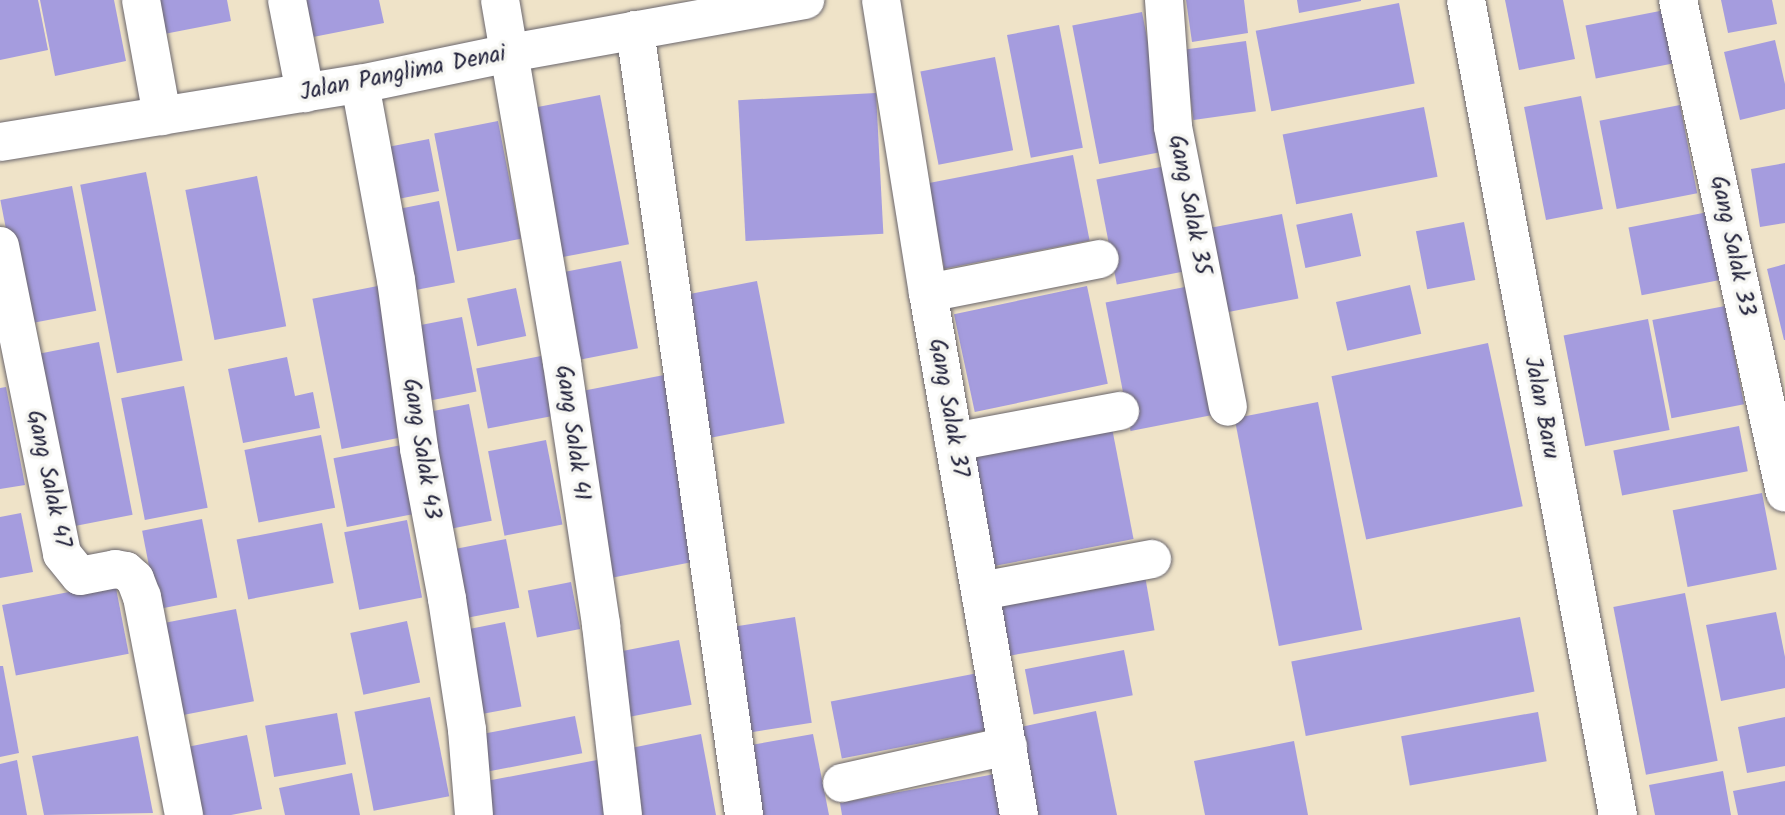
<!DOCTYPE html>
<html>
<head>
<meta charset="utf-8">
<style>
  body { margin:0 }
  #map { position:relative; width:1785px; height:815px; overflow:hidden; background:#efe3c8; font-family:Kalam,sans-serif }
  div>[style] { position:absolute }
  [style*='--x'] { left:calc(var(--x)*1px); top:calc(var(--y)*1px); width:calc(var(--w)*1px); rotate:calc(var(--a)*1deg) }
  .building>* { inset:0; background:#a59cde; transform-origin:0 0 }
  .roads { filter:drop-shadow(0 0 2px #6a666c) drop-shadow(0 0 2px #6a666c) }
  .minor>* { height:38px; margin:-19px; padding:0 19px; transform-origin:19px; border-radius:19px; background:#fff }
  .major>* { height:38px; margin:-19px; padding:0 19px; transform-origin:19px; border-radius:19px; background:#fff }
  span { translate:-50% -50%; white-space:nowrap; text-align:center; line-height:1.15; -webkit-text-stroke:7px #f6f6f2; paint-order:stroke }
  .street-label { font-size:23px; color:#22223b }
</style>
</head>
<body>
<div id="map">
  <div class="building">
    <div style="clip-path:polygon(0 0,38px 0,48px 50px,0 60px)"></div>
    <div style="clip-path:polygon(40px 0,114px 0,126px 61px,55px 76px)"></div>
    <div style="clip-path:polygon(152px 0,227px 0,231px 21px,159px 35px)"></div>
    <div style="clip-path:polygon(295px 0,379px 0,384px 23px,303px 39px)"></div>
    <div style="clip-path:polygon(1186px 0,1244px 0,1248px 33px,1192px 42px)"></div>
    <div style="clip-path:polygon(1297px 0,1361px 0,1361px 1px,1299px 13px)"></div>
    <div style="clip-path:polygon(1505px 0,1563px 0,1575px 59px,1519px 70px)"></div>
    <div style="clip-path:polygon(1721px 0,1772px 0,1777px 24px,1728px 33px)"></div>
    <div style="left:1399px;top:3px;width:82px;height:146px;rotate:79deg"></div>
    <div style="left:1665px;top:10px;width:54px;height:81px;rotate:79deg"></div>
    <div style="left:1142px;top:12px;width:141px;height:71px;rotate:79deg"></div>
    <div style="left:1059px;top:25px;width:125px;height:53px;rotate:79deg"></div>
    <div style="clip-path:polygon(1775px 40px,1785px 84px,1785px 109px,1740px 120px,1724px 52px)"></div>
    <div style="left:1246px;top:41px;width:71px;height:63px;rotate:82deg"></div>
    <div style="left:995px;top:57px;width:95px;height:76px;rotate:79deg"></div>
    <div style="left:876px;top:93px;width:141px;height:138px;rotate:87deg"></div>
    <div style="left:600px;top:95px;width:152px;height:74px;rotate:79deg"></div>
    <div style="left:1581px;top:96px;width:115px;height:58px;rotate:79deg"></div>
    <div style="left:1680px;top:105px;width:90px;height:82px;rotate:79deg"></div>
    <div style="left:1424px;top:107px;width:71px;height:144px;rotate:79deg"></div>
    <div style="left:498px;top:121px;width:120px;height:65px;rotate:79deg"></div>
    <div style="left:429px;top:139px;width:53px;height:50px;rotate:79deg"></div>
    <div style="left:1073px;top:155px;width:87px;height:148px;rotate:79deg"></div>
    <div style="clip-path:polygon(1785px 163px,1785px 223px,1760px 227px,1751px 169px)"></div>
    <div style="left:1171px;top:165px;width:107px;height:76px;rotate:79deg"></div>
    <div style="left:146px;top:172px;width:192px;height:67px;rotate:79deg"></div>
    <div style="left:257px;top:176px;width:153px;height:73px;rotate:79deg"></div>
    <div style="left:72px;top:186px;width:127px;height:73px;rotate:79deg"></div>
    <div style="left:439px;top:201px;width:83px;height:44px;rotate:79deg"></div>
    <div style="left:1708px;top:212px;width:69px;height:81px;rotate:79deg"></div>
    <div style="left:1352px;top:213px;width:44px;height:57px;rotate:78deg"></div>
    <div style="left:1282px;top:214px;width:86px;height:83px;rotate:79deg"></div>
    <div style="left:1464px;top:222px;width:59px;height:49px;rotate:79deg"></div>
    <div style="left:621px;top:261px;width:89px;height:62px;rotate:79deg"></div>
    <div style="clip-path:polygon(1785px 264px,1785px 340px,1784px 340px,1767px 269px)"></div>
    <div style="left:757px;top:281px;width:145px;height:83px;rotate:79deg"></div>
    <div style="left:388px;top:284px;width:153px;height:77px;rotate:79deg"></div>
    <div style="left:1410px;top:285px;width:50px;height:76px;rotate:77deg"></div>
    <div style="left:1087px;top:286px;width:100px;height:136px;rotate:78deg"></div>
    <div style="left:1190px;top:286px;width:131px;height:86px;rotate:79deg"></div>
    <div style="left:516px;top:288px;width:49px;height:50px;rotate:78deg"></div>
    <div style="left:1725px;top:306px;width:100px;height:74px;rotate:79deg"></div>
    <div style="left:462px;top:317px;width:76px;height:55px;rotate:79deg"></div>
    <div style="left:1648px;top:319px;width:113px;height:86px;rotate:79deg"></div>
    <div style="left:99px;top:342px;width:176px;height:60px;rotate:79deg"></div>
    <div style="left:1488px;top:343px;width:167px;height:160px;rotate:78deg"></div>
    <div style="left:541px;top:356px;width:61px;height:66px;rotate:79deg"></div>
    <div style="clip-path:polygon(287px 357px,295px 396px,313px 392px,320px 428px,243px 443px,228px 369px)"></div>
    <div style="left:664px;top:375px;width:189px;height:95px;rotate:79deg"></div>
    <div style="left:184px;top:386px;width:124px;height:64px;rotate:79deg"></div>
    <div style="clip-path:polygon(6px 387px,25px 485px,0 489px,0 388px)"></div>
    <div style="left:1318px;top:402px;width:232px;height:85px;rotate:79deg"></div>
    <div style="left:469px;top:404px;width:119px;height:48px;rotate:79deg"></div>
    <div style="left:1739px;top:426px;width:46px;height:128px;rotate:79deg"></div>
    <div style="left:1112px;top:428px;width:113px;height:146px;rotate:79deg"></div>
    <div style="left:321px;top:435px;width:74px;height:78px;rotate:79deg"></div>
    <div style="left:546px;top:440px;width:86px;height:59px;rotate:79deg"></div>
    <div style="left:412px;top:443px;width:70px;height:80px;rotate:79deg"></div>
    <div style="left:1762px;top:493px;width:78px;height:91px;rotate:79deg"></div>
    <div style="clip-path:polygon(21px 513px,33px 572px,0 578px,0 517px)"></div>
    <div style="left:202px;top:519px;width:80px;height:61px;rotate:79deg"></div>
    <div style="left:407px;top:520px;width:79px;height:64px;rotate:79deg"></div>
    <div style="left:322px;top:523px;width:61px;height:87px;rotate:79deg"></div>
    <div style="left:506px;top:539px;width:70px;height:65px;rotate:79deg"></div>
    <div style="left:1145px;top:576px;width:55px;height:152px;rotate:80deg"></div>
    <div style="left:571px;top:582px;width:48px;height:44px;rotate:79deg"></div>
    <div style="left:115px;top:583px;width:72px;height:115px;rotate:79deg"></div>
    <div style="left:1685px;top:593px;width:171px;height:73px;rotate:79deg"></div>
    <div style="left:236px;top:609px;width:94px;height:76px;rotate:79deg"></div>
    <div style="clip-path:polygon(1776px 612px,1785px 657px,1785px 688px,1721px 701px,1706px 625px)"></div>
    <div style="left:795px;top:617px;width:107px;height:74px;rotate:81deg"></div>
    <div style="left:1520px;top:617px;width:76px;height:233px;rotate:79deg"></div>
    <div style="left:407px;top:621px;width:63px;height:58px;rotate:78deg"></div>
    <div style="left:505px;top:622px;width:86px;height:43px;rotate:79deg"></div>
    <div style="left:679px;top:640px;width:66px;height:72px;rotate:79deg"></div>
    <div style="left:1124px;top:650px;width:46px;height:101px;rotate:79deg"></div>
    <div style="clip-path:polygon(0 666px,3px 666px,19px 753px,0 757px)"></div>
    <div style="left:978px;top:673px;width:58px;height:150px;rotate:79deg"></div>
    <div style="left:430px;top:697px;width:101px;height:77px;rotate:79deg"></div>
    <div style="clip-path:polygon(1096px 711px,1117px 815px,1033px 815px,1016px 728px)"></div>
    <div style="left:1538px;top:712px;width:50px;height:139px;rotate:80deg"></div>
    <div style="left:337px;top:713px;width:52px;height:73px;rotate:80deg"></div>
    <div style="left:575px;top:716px;width:38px;height:96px;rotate:79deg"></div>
    <div style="clip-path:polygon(1785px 717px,1785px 766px,1747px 773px,1738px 727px)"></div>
    <div style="clip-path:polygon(701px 734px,716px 815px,633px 815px,621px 750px)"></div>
    <div style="clip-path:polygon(813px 734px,829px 815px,754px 815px,740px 747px)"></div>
    <div style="clip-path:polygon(247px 735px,262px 809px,231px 815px,190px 815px,177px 749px)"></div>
    <div style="clip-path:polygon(138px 736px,153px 813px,44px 815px,32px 756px)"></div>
    <div style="clip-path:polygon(1294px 741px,1308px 815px,1205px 815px,1194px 761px)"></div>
    <div style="clip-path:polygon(17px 760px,27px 815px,0 815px,0 764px)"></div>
    <div style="clip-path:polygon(597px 760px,607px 815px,482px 815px,476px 783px)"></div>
    <div style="clip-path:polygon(1723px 771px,1731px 815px,1655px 815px,1649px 785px)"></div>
    <div style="clip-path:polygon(352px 773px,360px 815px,285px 815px,279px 788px)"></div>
    <div style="clip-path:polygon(995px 774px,1003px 815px,842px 815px,840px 803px)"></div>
    <div style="clip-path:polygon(1785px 781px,1785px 815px,1738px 815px,1733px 791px)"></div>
  </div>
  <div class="roads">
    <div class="minor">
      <div style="--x:141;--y:0;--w:118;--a:79.7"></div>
      <div style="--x:287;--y:0;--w:95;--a:79"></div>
      <div style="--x:500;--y:0;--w:368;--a:80.3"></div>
      <div style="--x:562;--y:363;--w:265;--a:81.5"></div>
      <div style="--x:601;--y:625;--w:191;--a:83.4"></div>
      <div style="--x:881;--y:0;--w:297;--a:80.9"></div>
      <div style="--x:928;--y:293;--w:530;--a:80.11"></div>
      <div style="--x:1164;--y:0;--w:127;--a:85.9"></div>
      <div style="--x:1173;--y:127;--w:285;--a:78.9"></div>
      <div style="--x:1678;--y:0;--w:504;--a:77.75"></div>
      <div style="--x:635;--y:30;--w:793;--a:82.09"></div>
      <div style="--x:360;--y:84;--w:199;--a:79.6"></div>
      <div style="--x:396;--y:280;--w:171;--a:82.2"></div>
      <div style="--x:419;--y:449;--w:153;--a:79.4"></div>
      <div style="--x:447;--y:599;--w:133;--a:81.3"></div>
      <div style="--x:467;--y:730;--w:85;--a:85.3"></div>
      <div style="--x:0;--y:246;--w:314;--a:78.6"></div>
      <div style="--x:62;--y:554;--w:28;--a:51"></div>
      <div style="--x:80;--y:576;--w:36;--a:-11"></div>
      <div style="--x:115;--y:569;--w:11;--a:10"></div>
      <div style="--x:126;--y:571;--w:12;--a:42"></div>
      <div style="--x:135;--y:579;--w:19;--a:69"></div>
      <div style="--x:142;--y:597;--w:222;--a:79.1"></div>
      <div style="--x:928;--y:293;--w:175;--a:-11.2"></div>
      <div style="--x:954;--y:442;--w:169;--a:-10.6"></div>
      <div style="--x:981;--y:591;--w:174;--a:-10.6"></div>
      <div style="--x:842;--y:783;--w:170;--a:-12.6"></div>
    </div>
    <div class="major">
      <div style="--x:1466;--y:0;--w:829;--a:79.44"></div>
      <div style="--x:0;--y:142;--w:365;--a:-9.2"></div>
      <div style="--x:360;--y:84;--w:153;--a:-11.7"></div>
      <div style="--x:510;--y:53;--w:300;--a:-10.2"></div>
    </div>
  </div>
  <div class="street-label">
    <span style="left:403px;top:74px;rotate:-11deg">Jalan Panglima Denai</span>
    <span style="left:1189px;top:205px;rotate:79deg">Gang Salak 35</span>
    <span style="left:1732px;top:246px;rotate:78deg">Gang Salak 33</span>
    <span style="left:948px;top:408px;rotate:80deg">Gang Salak 37</span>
    <span style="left:1541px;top:408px;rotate:79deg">Jalan Baru</span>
    <span style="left:572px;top:433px;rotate:82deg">Gang Salak 41</span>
    <span style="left:421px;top:449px;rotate:81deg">Gang Salak 43</span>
    <span style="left:48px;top:479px;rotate:78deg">Gang Salak 47</span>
  </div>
</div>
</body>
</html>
